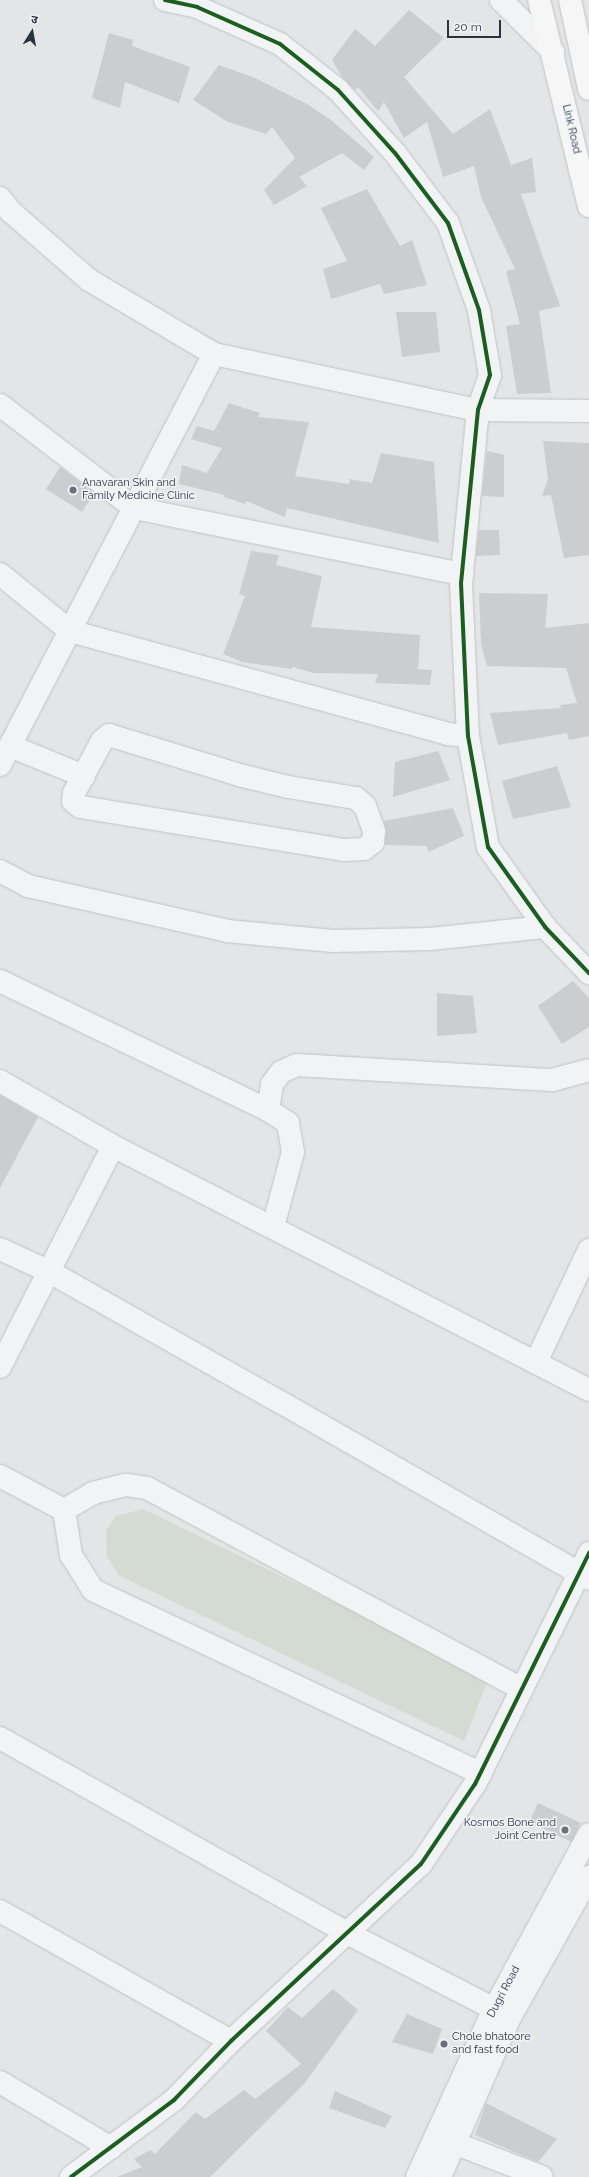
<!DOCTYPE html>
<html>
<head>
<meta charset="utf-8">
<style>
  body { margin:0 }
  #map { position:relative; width:589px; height:2177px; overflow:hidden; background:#e3e5e7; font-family:Raleway,"Noto Sans Devanagari",sans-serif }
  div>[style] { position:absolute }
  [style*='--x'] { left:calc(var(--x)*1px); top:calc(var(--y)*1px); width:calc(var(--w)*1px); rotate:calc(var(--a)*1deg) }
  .green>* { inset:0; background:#d3dbd3 }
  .building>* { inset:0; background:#cbcdd0; transform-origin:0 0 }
  .roads { filter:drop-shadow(0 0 1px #c1c3c5) drop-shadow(0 0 1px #c1c3c5) }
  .minor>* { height:22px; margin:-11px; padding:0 11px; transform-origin:11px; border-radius:11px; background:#f2f3f5 }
  .major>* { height:22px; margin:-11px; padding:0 11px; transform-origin:11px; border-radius:11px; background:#f6f6f7 }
  .cycleway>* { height:4px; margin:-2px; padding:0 2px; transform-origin:2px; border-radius:2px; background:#1b5e20 }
  .dots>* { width:11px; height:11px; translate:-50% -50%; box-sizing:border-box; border:2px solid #f1f3f7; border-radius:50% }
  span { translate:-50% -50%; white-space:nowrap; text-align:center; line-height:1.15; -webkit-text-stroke:3px #f1f3f7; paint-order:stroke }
  .street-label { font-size:11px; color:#2a3141 }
  .poi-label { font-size:11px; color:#2a3141 }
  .left { translate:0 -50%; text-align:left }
  .right { translate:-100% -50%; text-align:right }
  .north { position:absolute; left:12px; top:12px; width:40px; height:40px; -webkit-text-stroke:3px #f1f3f7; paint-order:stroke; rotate:11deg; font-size:11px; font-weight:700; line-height:16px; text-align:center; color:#2a3141 }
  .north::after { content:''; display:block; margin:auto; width:14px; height:18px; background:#2a3141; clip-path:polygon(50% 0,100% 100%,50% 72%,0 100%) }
  .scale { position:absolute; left:447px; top:20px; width:54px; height:18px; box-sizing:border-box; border:2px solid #2a3141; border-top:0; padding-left:5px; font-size:12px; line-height:14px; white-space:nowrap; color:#2a3141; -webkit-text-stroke:3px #f1f3f7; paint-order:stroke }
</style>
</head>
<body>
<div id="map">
  <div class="green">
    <div style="clip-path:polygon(143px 1509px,489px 1677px,464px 1741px,120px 1576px,107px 1557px,106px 1531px,116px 1516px)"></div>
  </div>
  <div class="building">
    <div style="clip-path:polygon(409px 10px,444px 38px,404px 77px,453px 134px,490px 109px,511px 165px,532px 158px,536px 192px,521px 194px,560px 306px,539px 311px,551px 393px,517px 394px,506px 326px,520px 324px,506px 271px,515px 269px,481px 197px,474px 166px,443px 177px,427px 122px,404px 138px,384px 102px,378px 111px,358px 87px,355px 90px,342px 77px,332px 60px,355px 29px,375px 46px)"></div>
    <div style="clip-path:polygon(109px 33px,133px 40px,132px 46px,190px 67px,179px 103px,125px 82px,120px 108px,92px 98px)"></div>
    <div style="clip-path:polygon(219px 65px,255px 78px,307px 104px,331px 120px,374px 157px,364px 170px,342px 153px,299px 177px,307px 186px,274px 205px,264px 190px,295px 158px,272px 127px,266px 134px,228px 122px,193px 100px)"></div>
    <div style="clip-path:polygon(367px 189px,400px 246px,412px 240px,427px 285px,384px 294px,380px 284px,331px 299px,323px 269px,347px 261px,321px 208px)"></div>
    <div style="clip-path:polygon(396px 312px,436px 312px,440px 352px,402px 357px)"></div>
    <div style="clip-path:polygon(229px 403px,260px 413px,258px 417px,309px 422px,295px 476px,349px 484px,350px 479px,372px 483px,381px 453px,434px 462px,439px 543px,287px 508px,285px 517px,246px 501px,245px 504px,224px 497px,225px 495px,179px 484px,182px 465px,207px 473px,222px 448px,191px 439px,197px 426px,214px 431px)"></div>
    <div style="clip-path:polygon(543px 441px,589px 443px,589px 555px,564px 558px,551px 495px,542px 496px,548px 479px)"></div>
    <div style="clip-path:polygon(487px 451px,504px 455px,504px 497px,482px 496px)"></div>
    <div style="clip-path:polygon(60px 467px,94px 493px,82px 512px,46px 489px)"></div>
    <div style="clip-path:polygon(479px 530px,499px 530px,500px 555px,476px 556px)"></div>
    <div style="clip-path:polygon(251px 551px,279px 555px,276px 565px,322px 576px,311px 627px,420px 635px,418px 669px,432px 670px,430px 685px,375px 683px,378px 674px,314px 673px,292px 667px,292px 669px,242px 662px,223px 654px,245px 596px,239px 594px)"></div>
    <div style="clip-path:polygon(479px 593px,548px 594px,545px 628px,589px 623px,589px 736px,569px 740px,567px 733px,498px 745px,490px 713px,561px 708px,560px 705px,577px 703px,566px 668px,487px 666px,481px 644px)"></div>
    <div style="clip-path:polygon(438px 751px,450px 780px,393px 797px,395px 762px)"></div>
    <div style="clip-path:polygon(557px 766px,571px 807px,513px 819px,502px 781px)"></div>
    <div style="clip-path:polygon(453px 808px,464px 836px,428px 852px,427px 846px,385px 845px,386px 832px,384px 821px)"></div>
    <div style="clip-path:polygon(573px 981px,589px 998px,589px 1027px,562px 1044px,538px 1006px)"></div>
    <div style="clip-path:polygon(437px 993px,473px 996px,477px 1033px,437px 1036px)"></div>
    <div style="clip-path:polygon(0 1095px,38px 1117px,0 1188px)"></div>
    <div style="left:538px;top:1803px;width:47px;height:21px;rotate:25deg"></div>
    <div style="clip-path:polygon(333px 1989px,358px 2010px,304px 2084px,210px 2177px,117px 2177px,142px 2167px,134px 2159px,150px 2150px,155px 2154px,196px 2112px,205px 2119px,244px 2090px,255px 2099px,301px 2064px,266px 2031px,288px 2007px,302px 2018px)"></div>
    <div style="clip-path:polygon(407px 2014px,442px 2029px,433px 2054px,392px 2042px)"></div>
    <div style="clip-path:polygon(335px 2091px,392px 2116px,385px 2128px,329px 2108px)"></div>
    <div style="clip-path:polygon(486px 2103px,557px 2139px,538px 2162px,475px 2135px)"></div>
  </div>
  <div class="roads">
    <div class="minor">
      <div style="--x:165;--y:0;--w:33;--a:12"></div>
      <div style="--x:197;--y:7;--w:91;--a:24"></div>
      <div style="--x:280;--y:44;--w:74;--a:38.4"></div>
      <div style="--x:338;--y:90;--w:85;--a:47.9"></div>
      <div style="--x:395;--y:153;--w:88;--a:52.9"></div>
      <div style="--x:448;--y:223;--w:92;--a:70.4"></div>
      <div style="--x:479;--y:310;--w:66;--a:80.4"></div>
      <div style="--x:490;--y:375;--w:37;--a:109"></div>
      <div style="--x:478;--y:410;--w:174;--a:95.6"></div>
      <div style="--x:461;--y:583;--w:153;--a:87.4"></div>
      <div style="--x:468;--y:736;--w:113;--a:79.8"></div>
      <div style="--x:488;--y:847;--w:98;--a:54.5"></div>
      <div style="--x:545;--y:927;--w:64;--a:46.3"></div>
      <div style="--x:501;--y:0;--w:74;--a:45"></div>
      <div style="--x:0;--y:198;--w:16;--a:52"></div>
      <div style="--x:10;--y:211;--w:105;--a:41.1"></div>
      <div style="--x:89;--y:280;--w:145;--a:30.6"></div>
      <div style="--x:214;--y:354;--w:270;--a:12"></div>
      <div style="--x:478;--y:410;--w:111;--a:0.5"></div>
      <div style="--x:0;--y:405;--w:169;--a:37.5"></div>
      <div style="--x:134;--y:508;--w:335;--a:11.4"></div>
      <div style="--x:0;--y:574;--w:90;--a:39.2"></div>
      <div style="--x:70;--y:631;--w:392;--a:15.2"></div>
      <div style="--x:448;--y:734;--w:20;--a:6"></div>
      <div style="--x:109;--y:735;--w:140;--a:17"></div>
      <div style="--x:243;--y:776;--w:46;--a:13.7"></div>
      <div style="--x:288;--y:787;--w:69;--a:9.2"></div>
      <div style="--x:356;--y:798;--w:12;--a:42"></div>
      <div style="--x:365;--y:806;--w:27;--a:70"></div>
      <div style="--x:374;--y:831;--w:11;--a:95"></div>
      <div style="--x:373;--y:842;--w:11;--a:142"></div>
      <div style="--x:364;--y:849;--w:20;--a:177"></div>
      <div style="--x:344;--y:850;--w:267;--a:-170.7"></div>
      <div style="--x:80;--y:807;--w:9;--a:-139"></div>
      <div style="--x:73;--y:801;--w:8;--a:-83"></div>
      <div style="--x:74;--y:793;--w:59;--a:-61.7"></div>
      <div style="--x:102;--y:741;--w:9;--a:-41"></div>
      <div style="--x:10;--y:746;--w:80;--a:22.1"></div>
      <div style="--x:0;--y:765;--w:463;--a:-62.5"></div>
      <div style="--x:0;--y:871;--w:32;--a:28"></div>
      <div style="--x:28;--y:886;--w:204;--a:12.7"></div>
      <div style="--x:227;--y:931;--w:106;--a:5.4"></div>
      <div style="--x:333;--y:941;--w:97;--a:-1.2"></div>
      <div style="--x:430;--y:939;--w:116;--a:-6"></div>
      <div style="--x:0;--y:981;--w:297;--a:25.7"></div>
      <div style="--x:0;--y:1081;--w:130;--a:29.9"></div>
      <div style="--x:113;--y:1146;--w:535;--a:27.14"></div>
      <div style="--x:273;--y:1227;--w:78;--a:-75.1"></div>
      <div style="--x:293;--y:1152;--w:29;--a:-100"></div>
      <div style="--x:288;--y:1123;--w:24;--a:-147"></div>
      <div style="--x:268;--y:1110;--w:26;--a:-81"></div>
      <div style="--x:272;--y:1084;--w:15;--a:-53"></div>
      <div style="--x:281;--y:1072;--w:17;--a:-24"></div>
      <div style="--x:297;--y:1065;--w:255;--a:3.4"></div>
      <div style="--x:552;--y:1080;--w:38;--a:-15"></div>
      <div style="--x:0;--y:1249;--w:55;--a:24.7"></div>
      <div style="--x:50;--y:1272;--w:266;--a:29.5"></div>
      <div style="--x:282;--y:1403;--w:354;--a:29.8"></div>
      <div style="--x:536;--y:1362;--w:124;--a:-64.7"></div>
      <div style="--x:0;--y:1367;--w:248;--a:-62.9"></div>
      <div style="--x:0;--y:1476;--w:72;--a:28"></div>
      <div style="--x:64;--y:1510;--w:46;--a:81.2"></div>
      <div style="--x:71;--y:1555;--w:41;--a:57.8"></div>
      <div style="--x:93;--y:1590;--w:429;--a:25.3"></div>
      <div style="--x:64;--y:1510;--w:34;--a:-30"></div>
      <div style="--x:93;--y:1493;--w:34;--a:-14"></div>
      <div style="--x:126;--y:1485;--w:21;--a:8"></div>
      <div style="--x:147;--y:1488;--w:425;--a:28.2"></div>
      <div style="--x:0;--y:1738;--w:400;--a:29.3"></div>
      <div style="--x:349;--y:1934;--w:181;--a:27.3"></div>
      <div style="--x:0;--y:1911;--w:265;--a:29.4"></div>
      <div style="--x:0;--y:2082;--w:129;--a:30.7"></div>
      <div style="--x:454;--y:2143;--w:94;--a:21.1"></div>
      <div style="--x:71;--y:2177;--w:129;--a:-36.8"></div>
      <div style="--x:174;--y:2100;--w:82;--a:-46"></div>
      <div style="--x:231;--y:2041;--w:260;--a:-43"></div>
      <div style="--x:421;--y:1864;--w:97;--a:-56"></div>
      <div style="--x:475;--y:1784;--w:258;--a:-63.7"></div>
      <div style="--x:417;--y:2177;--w:185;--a:-65.4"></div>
      <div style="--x:494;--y:2009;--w:199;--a:-61.5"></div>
      <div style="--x:440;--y:2177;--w:175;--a:-66.4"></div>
      <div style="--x:510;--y:2017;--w:161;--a:-60.6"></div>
    </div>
    <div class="major">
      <div style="--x:539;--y:0;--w:212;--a:76.4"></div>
      <div style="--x:570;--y:0;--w:91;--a:77.9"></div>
    </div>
  </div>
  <div class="cycleway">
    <div style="--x:165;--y:0;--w:33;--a:12"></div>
    <div style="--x:197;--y:7;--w:91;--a:24"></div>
    <div style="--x:280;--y:44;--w:74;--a:38.4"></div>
    <div style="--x:338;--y:90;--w:85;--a:47.9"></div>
    <div style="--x:395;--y:153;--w:88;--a:52.9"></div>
    <div style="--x:448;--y:223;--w:92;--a:70.4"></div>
    <div style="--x:479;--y:310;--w:66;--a:80.4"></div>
    <div style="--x:490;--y:375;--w:37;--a:109"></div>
    <div style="--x:478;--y:410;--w:174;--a:95.6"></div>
    <div style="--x:461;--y:583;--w:153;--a:87.4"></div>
    <div style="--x:468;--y:736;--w:113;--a:79.8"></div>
    <div style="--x:488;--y:847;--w:98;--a:54.5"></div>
    <div style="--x:545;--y:927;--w:64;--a:46.3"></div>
    <div style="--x:71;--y:2177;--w:129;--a:-36.8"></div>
    <div style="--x:174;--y:2100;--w:82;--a:-46"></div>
    <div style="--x:231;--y:2041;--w:260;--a:-43"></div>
    <div style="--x:421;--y:1864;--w:97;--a:-56"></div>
    <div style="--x:475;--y:1784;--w:258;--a:-63.7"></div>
  </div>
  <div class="dots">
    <div style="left:73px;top:490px;background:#6b707b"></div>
    <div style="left:565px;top:1830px;background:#6b707b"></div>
    <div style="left:444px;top:2044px;background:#6b707b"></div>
  </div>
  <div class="street-label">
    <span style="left:571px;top:129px;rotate:77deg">Link Road</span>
    <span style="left:504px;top:1992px;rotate:-62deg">Dugri Road</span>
  </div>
  <div class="poi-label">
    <span class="left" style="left:82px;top:490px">Anavaran Skin and<br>Family Medicine Clinic</span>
    <span class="right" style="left:556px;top:1830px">Kosmos Bone and<br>Joint Centre</span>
    <span class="left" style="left:452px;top:2044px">Chole bhatoore<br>and fast food</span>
  </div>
  <div class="north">उ</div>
  <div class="scale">20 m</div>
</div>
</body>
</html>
